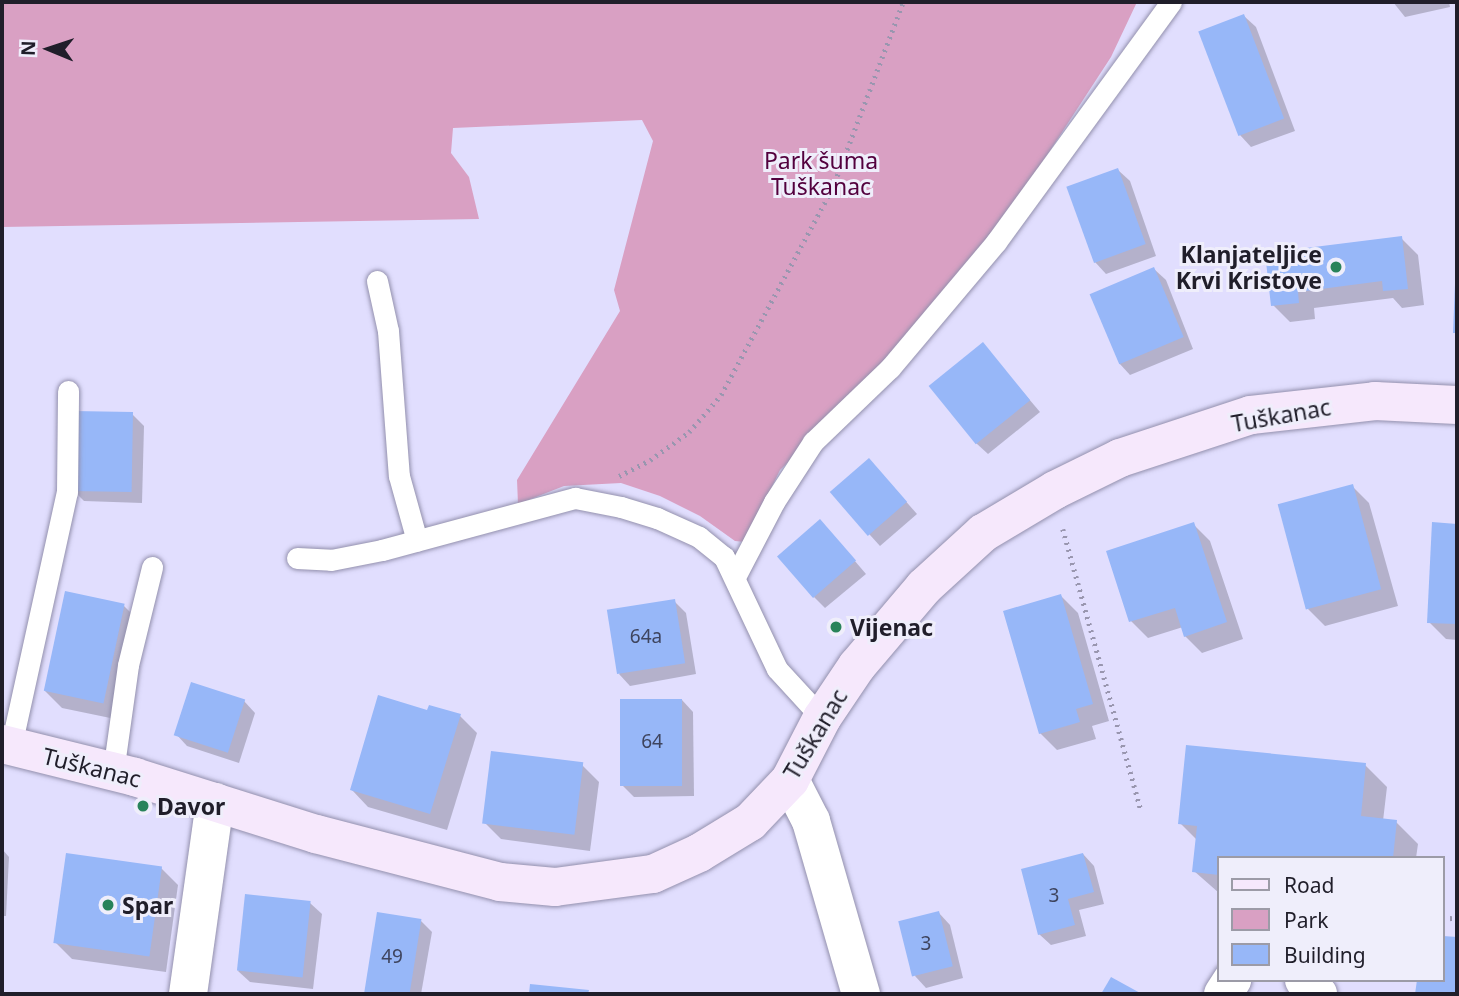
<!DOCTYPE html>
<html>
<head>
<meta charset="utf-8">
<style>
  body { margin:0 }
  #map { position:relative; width:1459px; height:996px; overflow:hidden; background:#e1defe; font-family:"Noto Sans",sans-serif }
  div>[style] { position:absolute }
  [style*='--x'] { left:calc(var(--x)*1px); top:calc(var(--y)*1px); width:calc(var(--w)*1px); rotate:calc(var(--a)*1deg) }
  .green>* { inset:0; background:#d9a0c3 }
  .shadow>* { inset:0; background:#0003 }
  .building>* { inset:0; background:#97b7f8; transform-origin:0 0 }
  .path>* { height:4.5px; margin-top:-2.25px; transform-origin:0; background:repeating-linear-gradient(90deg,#9996af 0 2px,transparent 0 7px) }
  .roads { filter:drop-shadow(0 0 2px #9390ad) drop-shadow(0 0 2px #9390ad) }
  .lane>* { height:21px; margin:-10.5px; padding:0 10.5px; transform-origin:10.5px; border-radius:10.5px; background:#fff }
  .street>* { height:38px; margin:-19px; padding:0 19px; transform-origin:19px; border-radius:19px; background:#fff }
  .secondary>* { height:38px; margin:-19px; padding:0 19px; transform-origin:19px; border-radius:19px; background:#f6e8fc }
  .dots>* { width:19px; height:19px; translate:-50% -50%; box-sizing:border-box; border:4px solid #efeefb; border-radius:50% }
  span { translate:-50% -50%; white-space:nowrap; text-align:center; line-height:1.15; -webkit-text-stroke:6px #efeefb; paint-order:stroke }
  .number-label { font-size:19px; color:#3e445e }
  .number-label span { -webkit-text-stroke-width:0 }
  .park-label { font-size:23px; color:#53003e }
  .poi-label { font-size:23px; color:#201e2a; font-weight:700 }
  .right { translate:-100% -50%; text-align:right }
  .left { translate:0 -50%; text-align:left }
  .street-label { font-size:23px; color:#201e2a }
  .frame { position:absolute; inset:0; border:4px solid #201e2a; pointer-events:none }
  .legend { position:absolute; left:1217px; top:856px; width:228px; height:126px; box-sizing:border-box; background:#efeefb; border:2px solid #9c9ba7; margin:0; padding:9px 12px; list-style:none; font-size:21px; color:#201e2a }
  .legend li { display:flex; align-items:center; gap:14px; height:35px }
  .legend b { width:35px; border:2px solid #9c9ba7 }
  .north { position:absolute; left:14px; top:14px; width:70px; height:70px; -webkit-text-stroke:5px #efeefb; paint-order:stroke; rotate:272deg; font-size:19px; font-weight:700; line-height:28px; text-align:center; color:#201e2a }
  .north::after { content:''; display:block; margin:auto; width:24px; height:32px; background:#201e2a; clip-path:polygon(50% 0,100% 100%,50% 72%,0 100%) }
</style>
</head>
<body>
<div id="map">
  <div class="green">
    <div style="clip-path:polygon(2px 2px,1137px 2px,1111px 57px,1040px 166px,972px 260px,850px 402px,780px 470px,745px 542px,735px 541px,700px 516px,660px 496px,621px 483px,564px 486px,518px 504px,517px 480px,620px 311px,614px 290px,653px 141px,642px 120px,453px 128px,451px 153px,469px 177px,479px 219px,2px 227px)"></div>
  </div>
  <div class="shadow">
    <div style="clip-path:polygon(1393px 2px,1449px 2px,1450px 7px,1405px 17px)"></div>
    <div style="clip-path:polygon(1244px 16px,1256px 27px,1295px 131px,1251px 147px,1240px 135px,1201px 32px)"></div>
    <div style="clip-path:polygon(1118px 170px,1130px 181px,1156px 256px,1106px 274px,1095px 262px)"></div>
    <div style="clip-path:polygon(1401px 238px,1418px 255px,1424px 305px,1402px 308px,1393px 298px,1314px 308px,1315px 319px,1290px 322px,1273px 305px,1267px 255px)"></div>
    <div style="clip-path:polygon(1154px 269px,1166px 280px,1193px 349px,1130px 375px,1119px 363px)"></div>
    <div style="clip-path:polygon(983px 345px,1040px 412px,988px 454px,976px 443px)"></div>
    <div style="clip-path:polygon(132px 414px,144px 426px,142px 503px,84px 501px,73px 490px)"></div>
    <div style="clip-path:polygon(880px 472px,917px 514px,880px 546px,832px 493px)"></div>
    <div style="clip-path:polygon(1352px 486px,1369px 503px,1398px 606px,1325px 626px,1308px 609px)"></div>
    <div style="clip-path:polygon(1193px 524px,1210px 541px,1243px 639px,1202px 653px,1185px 636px,1183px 627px,1148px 638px,1131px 621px)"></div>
    <div style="clip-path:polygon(1434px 524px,1457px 525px,1457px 640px,1446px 639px,1429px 622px)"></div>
    <div style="clip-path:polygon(831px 533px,866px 574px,825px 608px,814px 597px)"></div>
    <div style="clip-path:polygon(1061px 596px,1078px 613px,1109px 721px,1092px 726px,1096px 739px,1057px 750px,1040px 733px)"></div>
    <div style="clip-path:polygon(674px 601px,686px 613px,696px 674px,630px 686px,619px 674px)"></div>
    <div style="clip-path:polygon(124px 606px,141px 623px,120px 720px,62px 708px,45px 691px)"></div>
    <div style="clip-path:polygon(682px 700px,693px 712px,694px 796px,634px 797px,622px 785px)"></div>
    <div style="clip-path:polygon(244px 701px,255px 713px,239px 763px,187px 746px,176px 734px)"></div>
    <div style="clip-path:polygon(429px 712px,460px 716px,477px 733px,447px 830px,368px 807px,352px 790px)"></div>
    <div style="clip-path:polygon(582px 765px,599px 782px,590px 851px,501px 839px,484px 822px)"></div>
    <div style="clip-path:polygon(1365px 765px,1387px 787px,1383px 821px,1396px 822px,1418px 844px,1416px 858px,1219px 858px,1219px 893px,1194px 871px,1197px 840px,1180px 823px)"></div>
    <div style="clip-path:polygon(2px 849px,9px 857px,6px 916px,2px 916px)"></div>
    <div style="clip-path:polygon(1083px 854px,1094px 866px,1104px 904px,1079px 910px,1086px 936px,1051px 945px,1039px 934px)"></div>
    <div style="clip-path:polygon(161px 868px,178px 885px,166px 972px,72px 959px,55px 942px)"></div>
    <div style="clip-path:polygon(310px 903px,322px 914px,313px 989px,250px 982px,238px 971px)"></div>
    <div style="clip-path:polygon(939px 913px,950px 925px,963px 978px,926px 988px,915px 976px)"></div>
    <div style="clip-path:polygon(379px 914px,420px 920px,432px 932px,421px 994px,366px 994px)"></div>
  </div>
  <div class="building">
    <div style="left:1244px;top:14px;width:112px;height:49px;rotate:69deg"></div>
    <div style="left:1118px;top:168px;width:81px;height:55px;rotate:70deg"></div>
    <div style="clip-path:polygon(1402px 236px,1408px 289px,1383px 291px,1382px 281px,1298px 292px,1299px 303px,1271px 306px,1265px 253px)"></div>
    <div style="left:1154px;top:267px;width:76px;height:70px;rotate:67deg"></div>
    <div style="clip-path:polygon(1455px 284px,1457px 284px,1457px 333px,1453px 333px)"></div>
    <div style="left:983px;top:342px;width:75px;height:70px;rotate:51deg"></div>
    <div style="left:73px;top:411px;width:60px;height:80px;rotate:1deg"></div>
    <div style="left:869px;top:458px;width:58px;height:52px;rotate:49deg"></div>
    <div style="left:1353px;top:484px;width:109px;height:78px;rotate:75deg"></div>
    <div style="left:820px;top:519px;width:55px;height:57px;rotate:49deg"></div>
    <div style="clip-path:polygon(1194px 522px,1227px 622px,1184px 637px,1175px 608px,1129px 622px,1106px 551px)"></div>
    <div style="clip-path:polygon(1432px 522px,1457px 524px,1457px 624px,1427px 623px)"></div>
    <div style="left:65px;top:591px;width:61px;height:102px;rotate:12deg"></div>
    <div style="clip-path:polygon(1061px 594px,1093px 704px,1076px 709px,1080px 722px,1039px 734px,1003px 611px)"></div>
    <div style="left:675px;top:599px;width:65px;height:69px;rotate:81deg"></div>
    <div style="left:191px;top:682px;width:57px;height:56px;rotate:18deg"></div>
    <div style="clip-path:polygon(378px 695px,427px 710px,429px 705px,461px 714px,430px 814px,350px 790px)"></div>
    <div style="left:620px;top:699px;width:62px;height:87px"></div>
    <div style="clip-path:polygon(1186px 745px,1366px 763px,1361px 816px,1397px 820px,1393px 858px,1219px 858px,1219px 875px,1192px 872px,1197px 826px,1178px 824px)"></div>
    <div style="left:491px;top:751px;width:93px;height:73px;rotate:7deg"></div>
    <div style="left:66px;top:853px;width:97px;height:91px;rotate:8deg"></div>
    <div style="clip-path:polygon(1083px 853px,1094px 892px,1068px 899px,1075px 925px,1038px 935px,1021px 869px)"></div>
    <div style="left:245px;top:894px;width:66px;height:77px;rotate:6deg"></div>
    <div style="left:939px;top:911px;width:57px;height:42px;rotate:76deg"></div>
    <div style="left:377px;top:912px;width:45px;height:83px;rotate:9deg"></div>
    <div style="clip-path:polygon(1443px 936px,1457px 937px,1457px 994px,1415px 994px,1417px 980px,1443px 980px)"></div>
    <div style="clip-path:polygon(1111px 977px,1142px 994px,1101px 994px)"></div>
    <div style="clip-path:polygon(530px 984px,589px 990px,588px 994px,529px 994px)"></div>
  </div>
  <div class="path">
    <div style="--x:619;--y:476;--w:35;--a:-27"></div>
    <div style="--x:650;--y:460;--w:48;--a:-35.7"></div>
    <div style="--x:689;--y:432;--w:49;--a:-49.1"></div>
    <div style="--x:721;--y:395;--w:234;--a:-61.7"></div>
    <div style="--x:832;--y:189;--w:200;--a:-69.2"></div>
    <div style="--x:1063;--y:529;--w:293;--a:74.5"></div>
    <div style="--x:1443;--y:917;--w:14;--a:8"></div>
  </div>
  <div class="roads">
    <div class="lane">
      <div style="--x:377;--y:281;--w:51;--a:77.6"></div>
      <div style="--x:388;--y:331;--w:145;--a:85.7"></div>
      <div style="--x:399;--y:476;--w:67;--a:74.5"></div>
      <div style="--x:297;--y:558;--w:34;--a:3"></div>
      <div style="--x:331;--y:560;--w:52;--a:-11.1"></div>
      <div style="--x:382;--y:550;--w:200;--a:-15.1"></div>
      <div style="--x:575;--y:498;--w:47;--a:11.1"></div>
      <div style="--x:621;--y:507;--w:38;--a:17"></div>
      <div style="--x:657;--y:518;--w:46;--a:24.3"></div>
      <div style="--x:699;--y:537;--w:32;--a:39"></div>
      <div style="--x:724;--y:557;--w:124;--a:64.7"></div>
      <div style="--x:777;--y:669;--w:67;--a:47.4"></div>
      <div style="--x:735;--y:577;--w:85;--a:-62.5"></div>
      <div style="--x:774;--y:502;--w:72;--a:-57"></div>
      <div style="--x:813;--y:442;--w:107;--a:-43.9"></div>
      <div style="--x:890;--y:368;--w:165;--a:-49.9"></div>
      <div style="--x:996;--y:242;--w:297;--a:-53.9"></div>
      <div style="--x:11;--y:746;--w:260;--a:-77.6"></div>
      <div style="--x:67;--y:492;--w:101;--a:-89.4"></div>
      <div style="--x:113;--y:772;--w:108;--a:-82"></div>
      <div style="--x:128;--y:665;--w:101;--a:-76.2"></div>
    </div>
    <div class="street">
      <div style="--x:790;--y:780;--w:46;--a:62.9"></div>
      <div style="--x:811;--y:821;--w:180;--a:73.9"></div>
      <div style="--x:1304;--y:980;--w:20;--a:45"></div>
      <div style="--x:188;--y:994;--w:194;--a:-82"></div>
      <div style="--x:1223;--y:994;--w:17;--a:-57"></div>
    </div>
    <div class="secondary">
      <div style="--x:2;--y:744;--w:137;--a:13.9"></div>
      <div style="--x:135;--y:777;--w:190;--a:17.5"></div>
      <div style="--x:316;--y:834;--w:190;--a:14.6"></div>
      <div style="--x:500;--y:882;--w:55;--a:5.2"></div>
      <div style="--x:555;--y:887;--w:99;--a:-7.6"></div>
      <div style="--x:653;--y:874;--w:51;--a:-24.5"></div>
      <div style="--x:699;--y:853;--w:60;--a:-31.3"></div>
      <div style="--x:750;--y:822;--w:58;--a:-46.4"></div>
      <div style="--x:790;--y:780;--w:70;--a:-62.7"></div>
      <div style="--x:822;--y:718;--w:63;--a:-56.1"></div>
      <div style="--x:857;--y:666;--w:104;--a:-49.7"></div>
      <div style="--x:924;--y:587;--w:80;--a:-42.5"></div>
      <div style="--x:983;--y:533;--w:84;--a:-30.8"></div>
      <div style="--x:1055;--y:490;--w:72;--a:-26.2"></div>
      <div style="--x:1120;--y:458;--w:138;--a:-18.2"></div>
      <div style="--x:1251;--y:415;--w:125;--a:-6.4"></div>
      <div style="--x:1375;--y:401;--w:82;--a:2.8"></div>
    </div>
  </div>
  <div class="dots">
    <div style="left:1336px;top:267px;background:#28835a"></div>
    <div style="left:836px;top:627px;background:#28835a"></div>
    <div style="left:143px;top:806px;background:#28835a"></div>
    <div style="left:108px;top:905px;background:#28835a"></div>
  </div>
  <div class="number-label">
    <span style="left:646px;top:637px">64a</span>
    <span style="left:652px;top:742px">64</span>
    <span style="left:1054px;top:896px">3</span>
    <span style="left:926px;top:944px">3</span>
    <span style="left:392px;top:957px">49</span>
  </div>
  <div class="park-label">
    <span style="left:821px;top:173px">Park šuma<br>Tuškanac</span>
  </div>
  <div class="poi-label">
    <span class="right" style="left:1322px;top:267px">Klanjateljice<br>Krvi Kristove</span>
    <span class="left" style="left:850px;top:627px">Vijenac</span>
    <span class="left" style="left:157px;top:806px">Davor</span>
    <span class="left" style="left:122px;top:905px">Spar</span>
  </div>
  <div class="street-label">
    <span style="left:1281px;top:415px;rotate:-10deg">Tuškanac</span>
    <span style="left:815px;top:734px;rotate:-59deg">Tuškanac</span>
    <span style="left:92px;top:767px;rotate:14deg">Tuškanac</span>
  </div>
  <div class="frame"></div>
  <ul class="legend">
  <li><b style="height:9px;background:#f6e8fc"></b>Road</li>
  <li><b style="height:19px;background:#d9a0c3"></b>Park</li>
  <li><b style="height:19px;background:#97b7f8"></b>Building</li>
  </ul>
  <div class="north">N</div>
</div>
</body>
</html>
